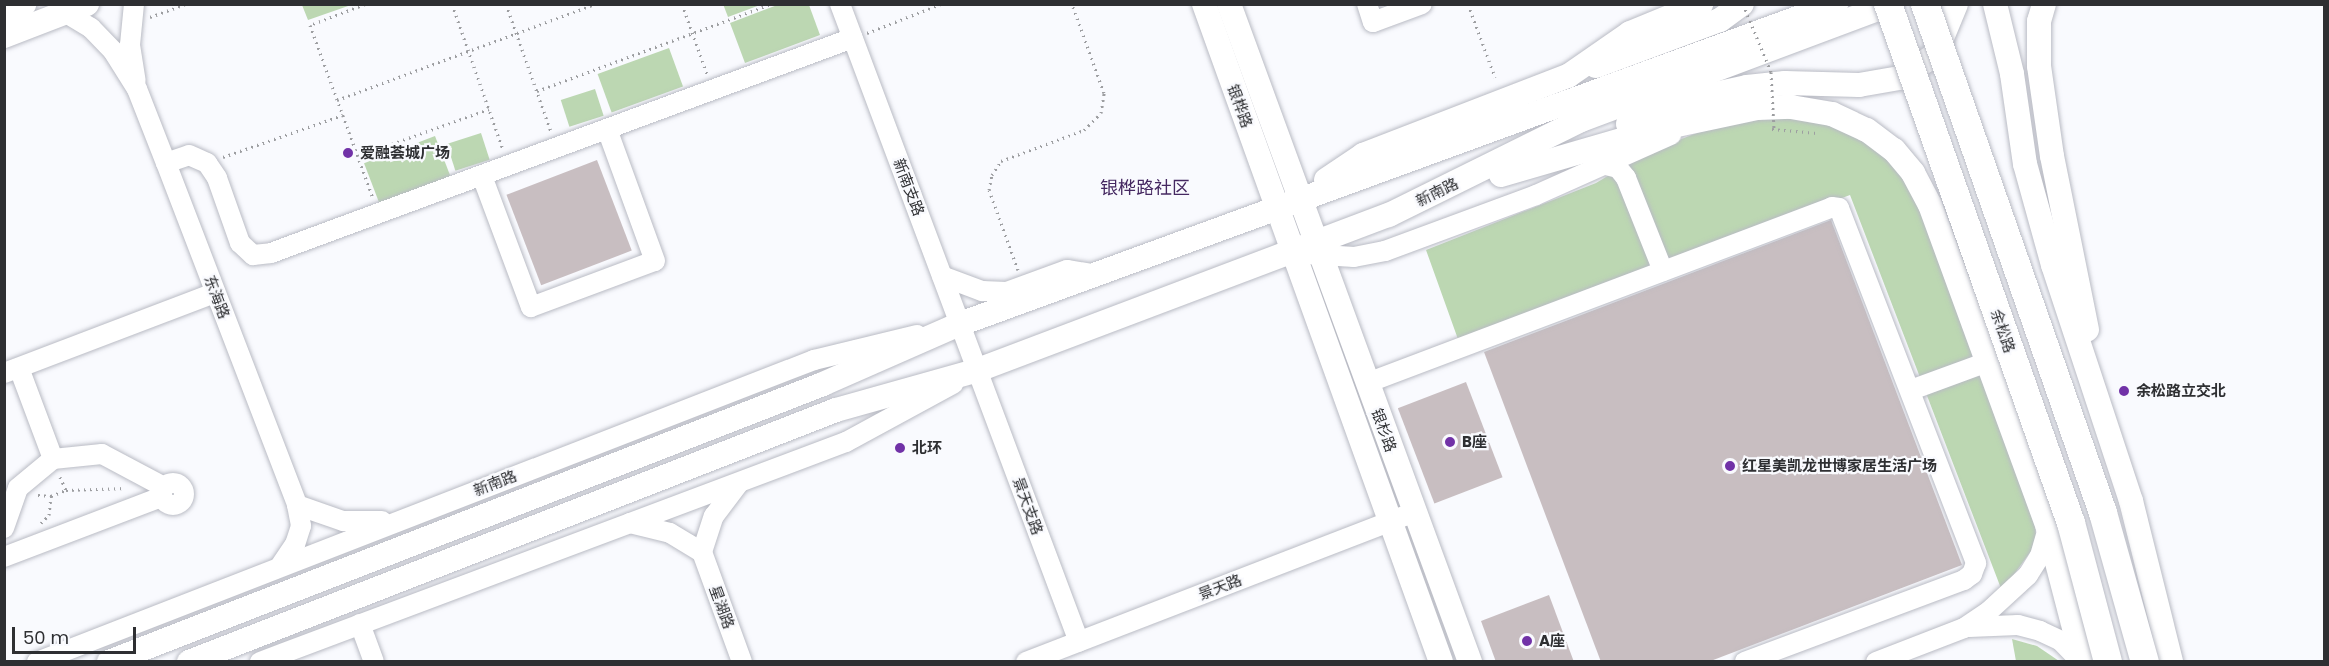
<!DOCTYPE html>
<html>
<head>
<meta charset="utf-8">
<style>
  body { margin:0 }
  #map { position:relative; width:2329px; height:666px; overflow:hidden; background:#f9fafe; font-family:Poppins,"Noto Sans SC",sans-serif }
  div>[style] { position:absolute }
  [style*='--x'] { left:calc(var(--x)*1px); top:calc(var(--y)*1px); width:calc(var(--w)*1px); rotate:calc(var(--a)*1deg) }
  .green>* { inset:0; background:#bcd7b2; transform-origin:0 0 }
  .building>* { inset:0; background:#c8bec1; transform-origin:0 0 }
  .path>* { height:3px; margin-top:-1.5px; transform-origin:0; background:repeating-linear-gradient(90deg,#9d9ea1 0 1.5px,transparent 0 6px) }
  .roads { filter:drop-shadow(0 0 2px #b9bbc4) drop-shadow(0 0 2px #b9bbc4) }
  .minor>* { height:20px; margin:-10px; padding:0 10px; transform-origin:10px; border-radius:10px; background:#fff }
  .minor>.ring { margin:-10px; padding:0; box-sizing:content-box; background:none; border:20px solid #fff; border-radius:50% }
  .major>* { height:24px; margin:-12px; padding:0 12px; transform-origin:12px; border-radius:12px; background:#fff }
  .path-bridge>* { height:3px; margin-top:-1.5px; transform-origin:0; background:repeating-linear-gradient(90deg,#9d9ea1 0 1.5px,transparent 0 6px) }
  .bridges { filter:drop-shadow(0 0 2px #b9bbc4) drop-shadow(0 0 2px #b9bbc4) }
  .highway-bridge>* { height:28px; margin:-14px; padding:0 14px; transform-origin:14px; border-radius:14px; background:#fff }
  .dots>* { width:16px; height:16px; translate:-50% -50%; box-sizing:border-box; border:3px solid #f9fafe; border-radius:50% }
  span { translate:-50% -50%; white-space:nowrap; text-align:center; line-height:1.15; -webkit-text-stroke:4.5px #f9fafe; paint-order:stroke }
  .street-label { font-size:15px; color:#2e2f32 }
  .poi-label { font-size:15px; color:#2e2f32; font-weight:700 }
  .left { translate:0 -50%; text-align:left }
  .quarter-label { font-size:18px; color:#452861 }
  .frame { position:absolute; inset:0; border:6px solid #2e2f32; pointer-events:none }
  .scale { position:absolute; left:12px; top:627px; width:124px; height:27px; box-sizing:border-box; border:3px solid #2e2f32; border-top:0; padding-left:8px; font-size:18px; line-height:21px; white-space:nowrap; color:#2e2f32; -webkit-text-stroke:4px #f9fafe; paint-order:stroke }
</style>
</head>
<body>
<div id="map">
  <div class="green">
    <div style="clip-path:polygon(723px 4px,760px 4px,760px 5px,728px 17px)"></div>
    <div style="clip-path:polygon(780px 4px,809px 5px,820px 35px,745px 63px,730px 23px)"></div>
    <div style="clip-path:polygon(302px 5px,302px 4px,351px 5px,308px 20px)"></div>
    <div style="left:669px;top:48px;width:41px;height:76px;rotate:70deg"></div>
    <div style="left:595px;top:89px;width:28px;height:36px;rotate:72deg"></div>
    <div style="clip-path:polygon(1757px 116px,1797px 117px,1832px 125px,1864px 139px,1908px 176px,2034px 518px,2036px 536px,2031px 551px,2002px 591px,1850px 195px,1459px 342px,1426px 250px,1596px 183px,1646px 153px,1717px 125px)"></div>
    <div style="left:481px;top:133px;width:28px;height:36px;rotate:72deg"></div>
    <div style="left:435px;top:136px;width:43px;height:76px;rotate:69deg"></div>
    <div style="clip-path:polygon(2012px 639px,2037px 646px,2059px 661px,2016px 661px)"></div>
  </div>
  <div class="building">
    <div style="left:597px;top:160px;width:97px;height:97px;rotate:69deg"></div>
    <div style="clip-path:polygon(1831px 220px,1962px 565px,1708px 662px,1601px 662px,1484px 352px)"></div>
    <div style="left:1466px;top:382px;width:102px;height:73px;rotate:69deg"></div>
    <div style="clip-path:polygon(1549px 595px,1574px 662px,1496px 662px,1481px 621px)"></div>
  </div>
  <div class="path">
    <div style="--x:365;--y:4;--w:59;--a:159.1"></div>
    <div style="--x:310;--y:25;--w:184;--a:70"></div>
    <div style="--x:452;--y:4;--w:155;--a:70.7"></div>
    <div style="--x:506;--y:4;--w:136;--a:70.6"></div>
    <div style="--x:682;--y:4;--w:74;--a:70.3"></div>
    <div style="--x:1468;--y:4;--w:78;--a:69.7"></div>
    <div style="--x:150;--y:17;--w:37;--a:-20"></div>
    <div style="--x:867;--y:33;--w:79;--a:-21.4"></div>
    <div style="--x:537;--y:91;--w:250;--a:-20.4"></div>
    <div style="--x:337;--y:100;--w:275;--a:-20.4"></div>
    <div style="--x:1772;--y:129;--w:45;--a:5.1"></div>
    <div style="--x:358;--y:156;--w:139;--a:-19.7"></div>
    <div style="--x:223;--y:157;--w:127;--a:-19.3"></div>
    <div style="--x:1018;--y:270;--w:85;--a:-109.9"></div>
    <div style="--x:989;--y:190;--w:15;--a:-79"></div>
    <div style="--x:992;--y:175;--w:17;--a:-57"></div>
    <div style="--x:1001;--y:161;--w:89;--a:-20.5"></div>
    <div style="--x:1084;--y:130;--w:24;--a:-45"></div>
    <div style="--x:1101;--y:113;--w:20;--a:-81"></div>
    <div style="--x:1104;--y:93;--w:95;--a:-109.8"></div>
    <div style="--x:60;--y:477;--w:14;--a:65"></div>
    <div style="--x:38;--y:495;--w:13;--a:4"></div>
    <div style="--x:41;--y:523;--w:11;--a:-45"></div>
    <div style="--x:49;--y:515;--w:19;--a:-84"></div>
    <div style="--x:51;--y:496;--w:16;--a:-22"></div>
    <div style="--x:66;--y:490;--w:60;--a:-1.9"></div>
  </div>
  <div class="roads">
    <div class="minor">
      <div style="--x:134;--y:4;--w:41;--a:95.6"></div>
      <div style="--x:130;--y:45;--w:36;--a:81"></div>
      <div style="--x:840;--y:4;--w:681;--a:69.46"></div>
      <div style="--x:1367;--y:4;--w:19;--a:72"></div>
      <div style="--x:1373;--y:22;--w:52;--a:-20.2"></div>
      <div style="--x:66;--y:13;--w:29;--a:31"></div>
      <div style="--x:91;--y:28;--w:32;--a:46"></div>
      <div style="--x:113;--y:51;--w:45;--a:57.7"></div>
      <div style="--x:137;--y:89;--w:79;--a:68.6"></div>
      <div style="--x:166;--y:163;--w:366;--a:69"></div>
      <div style="--x:297;--y:505;--w:21;--a:79"></div>
      <div style="--x:301;--y:526;--w:19;--a:108"></div>
      <div style="--x:295;--y:544;--w:25;--a:124"></div>
      <div style="--x:166;--y:163;--w:24;--a:-19"></div>
      <div style="--x:189;--y:155;--w:20;--a:24"></div>
      <div style="--x:207;--y:163;--w:18;--a:56"></div>
      <div style="--x:217;--y:178;--w:69;--a:70.5"></div>
      <div style="--x:240;--y:243;--w:18;--a:43"></div>
      <div style="--x:253;--y:255;--w:18;--a:-6"></div>
      <div style="--x:271;--y:253;--w:620;--a:-20.28"></div>
      <div style="--x:1598;--y:163;--w:21;--a:14"></div>
      <div style="--x:1618;--y:168;--w:13;--a:51"></div>
      <div style="--x:1626;--y:178;--w:100;--a:68.3"></div>
      <div style="--x:482;--y:176;--w:140;--a:69.5"></div>
      <div style="--x:531;--y:307;--w:132;--a:-20.4"></div>
      <div style="--x:655;--y:261;--w:140;--a:-110"></div>
      <div style="--x:1307;--y:254;--w:47;--a:3.7"></div>
      <div style="--x:1354;--y:257;--w:32;--a:-11"></div>
      <div style="--x:1385;--y:251;--w:161;--a:-20.3"></div>
      <div style="--x:1536;--y:195;--w:148;--a:-24"></div>
      <div style="--x:942;--y:276;--w:43;--a:20.6"></div>
      <div style="--x:982;--y:291;--w:25;--a:2"></div>
      <div style="--x:1007;--y:292;--w:64;--a:-20.1"></div>
      <div style="--x:1067;--y:270;--w:26;--a:9"></div>
      <div style="--x:19;--y:368;--w:97;--a:69.5"></div>
      <div style="--x:4;--y:373;--w:226;--a:-20.8"></div>
      <div style="--x:1367;--y:383;--w:497;--a:-20.7"></div>
      <div style="--x:1832;--y:207;--w:7;--a:8"></div>
      <div style="--x:1839;--y:208;--w:381;--a:68.9"></div>
      <div style="--x:1976;--y:563;--w:12;--a:110"></div>
      <div style="--x:1972;--y:574;--w:10;--a:143"></div>
      <div style="--x:1964;--y:580;--w:234;--a:159.5"></div>
      <div style="--x:1911;--y:390;--w:81;--a:-20.2"></div>
      <div class="ring" style="left:162px;top:483px;width:2px;height:2px"></div>
      <div style="--x:297;--y:505;--w:49;--a:19.2"></div>
      <div style="--x:343;--y:521;--w:39;--a:0"></div>
      <div style="--x:630;--y:523;--w:41;--a:14"></div>
      <div style="--x:670;--y:533;--w:37;--a:31"></div>
      <div style="--x:4;--y:528;--w:42;--a:-70.7"></div>
      <div style="--x:18;--y:488;--w:45;--a:-39.6"></div>
      <div style="--x:53;--y:459;--w:49;--a:-5.8"></div>
      <div style="--x:102;--y:454;--w:70;--a:28"></div>
      <div style="--x:702;--y:552;--w:117;--a:70"></div>
      <div style="--x:702;--y:552;--w:38;--a:-72"></div>
      <div style="--x:714;--y:516;--w:41;--a:-52.9"></div>
      <div style="--x:4;--y:557;--w:168;--a:-20.9"></div>
      <div style="--x:360;--y:624;--w:40;--a:69.8"></div>
      <div style="--x:1969;--y:627;--w:49;--a:-2.3"></div>
      <div style="--x:2018;--y:625;--w:23;--a:15"></div>
      <div style="--x:2040;--y:631;--w:23;--a:25"></div>
      <div style="--x:2061;--y:641;--w:29;--a:46"></div>
      <div style="--x:37;--y:662;--w:834;--a:-21.24"></div>
      <div style="--x:814;--y:360;--w:106;--a:-13.6"></div>
      <div style="--x:260;--y:662;--w:626;--a:-20.58"></div>
      <div style="--x:846;--y:442;--w:122;--a:-28.5"></div>
      <div style="--x:1026;--y:662;--w:416;--a:-21.1"></div>
      <div style="--x:1876;--y:662;--w:94;--a:-21.1"></div>
      <div style="--x:1964;--y:628;--w:30;--a:-34"></div>
      <div style="--x:1989;--y:611;--w:53;--a:-42.7"></div>
      <div style="--x:2028;--y:575;--w:22;--a:-58"></div>
      <div style="--x:2040;--y:556;--w:29;--a:-74"></div>
    </div>
    <div class="major">
      <div style="--x:1204;--y:4;--w:699;--a:70.19"></div>
      <div style="--x:1229;--y:4;--w:701;--a:69.88"></div>
      <div style="--x:1995;--y:4;--w:72;--a:76.3"></div>
      <div style="--x:2012;--y:74;--w:91;--a:81.8"></div>
      <div style="--x:2025;--y:164;--w:105;--a:74.5"></div>
      <div style="--x:2053;--y:265;--w:249;--a:71.7"></div>
      <div style="--x:2131;--y:501;--w:166;--a:76"></div>
      <div style="--x:2044;--y:4;--w:18;--a:106"></div>
      <div style="--x:2039;--y:21;--w:45;--a:90"></div>
      <div style="--x:2039;--y:66;--w:91;--a:81.8"></div>
      <div style="--x:2052;--y:156;--w:177;--a:78.6"></div>
      <div style="--x:4;--y:12;--w:22;--a:-22"></div>
      <div style="--x:4;--y:36;--w:89;--a:-21.1"></div>
      <div style="--x:1596;--y:66;--w:132;--a:-20.4"></div>
      <div style="--x:1720;--y:20;--w:27;--a:-36"></div>
      <div style="--x:1628;--y:124;--w:83;--a:-19.7"></div>
      <div style="--x:1706;--y:96;--w:42;--a:-12.4"></div>
      <div style="--x:1747;--y:87;--w:38;--a:-6"></div>
      <div style="--x:1785;--y:83;--w:74;--a:1.5"></div>
      <div style="--x:1859;--y:85;--w:41;--a:-9.9"></div>
      <div style="--x:1899;--y:78;--w:43;--a:-32.6"></div>
      <div style="--x:1935;--y:55;--w:55;--a:-67.6"></div>
      <div style="--x:1501;--y:175;--w:169;--a:-16.2"></div>
      <div style="--x:1663;--y:128;--w:96;--a:-12"></div>
      <div style="--x:1757;--y:108;--w:34;--a:-2"></div>
      <div style="--x:1791;--y:107;--w:42;--a:9.7"></div>
      <div style="--x:1832;--y:114;--w:38;--a:25"></div>
      <div style="--x:1867;--y:130;--w:34;--a:37"></div>
      <div style="--x:1894;--y:150;--w:30;--a:50"></div>
      <div style="--x:1913;--y:173;--w:36;--a:62"></div>
      <div style="--x:1930;--y:205;--w:344;--a:69.9"></div>
      <div style="--x:2048;--y:528;--w:138;--a:75.4"></div>
      <div style="--x:1326;--y:180;--w:45;--a:-34"></div>
      <div style="--x:1363;--y:155;--w:220;--a:-21.1"></div>
      <div style="--x:1568;--y:76;--w:75;--a:-34.7"></div>
      <div style="--x:1630;--y:33;--w:77;--a:-22.2"></div>
      <div style="--x:109;--y:662;--w:766;--a:-21.27"></div>
      <div style="--x:823;--y:384;--w:150;--a:-23.7"></div>
      <div style="--x:960;--y:324;--w:933;--a:-20.07"></div>
      <div style="--x:189;--y:662;--w:694;--a:-21.28"></div>
      <div style="--x:836;--y:410;--w:148;--a:-15.7"></div>
      <div style="--x:978;--y:370;--w:439;--a:-20.7"></div>
      <div style="--x:1389;--y:215;--w:214;--a:-26.3"></div>
      <div style="--x:1581;--y:120;--w:331;--a:-20.5"></div>
    </div>
  </div>
  <div class="path-bridge">
    <div style="--x:1743;--y:4;--w:74;--a:67.6"></div>
    <div style="--x:1771;--y:72;--w:57;--a:87"></div>
  </div>
  <div class="bridges">
    <div class="highway-bridge">
      <div style="--x:1888;--y:4;--w:550;--a:70.58"></div>
      <div style="--x:2071;--y:523;--w:144;--a:75.1"></div>
      <div style="--x:1925;--y:4;--w:539;--a:70.72"></div>
      <div style="--x:2103;--y:513;--w:155;--a:74.3"></div>
    </div>
  </div>
  <div class="dots">
    <div style="left:348px;top:153px;background:#7132a7"></div>
    <div style="left:2124px;top:391px;background:#7132a7"></div>
    <div style="left:1450px;top:442px;background:#7132a7"></div>
    <div style="left:900px;top:448px;background:#7132a7"></div>
    <div style="left:1730px;top:466px;background:#7132a7"></div>
    <div style="left:1527px;top:641px;background:#7132a7"></div>
  </div>
  <div class="street-label">
    <span style="left:1240px;top:106px;rotate:70deg">银桦路</span>
    <span style="left:909px;top:187px;rotate:69deg">新南支路</span>
    <span style="left:1437px;top:192px;rotate:-26deg">新南路</span>
    <span style="left:217px;top:297px;rotate:69deg">东海路</span>
    <span style="left:2003px;top:331px;rotate:71deg">余松路</span>
    <span style="left:1384px;top:430px;rotate:70deg">银杉路</span>
    <span style="left:495px;top:483px;rotate:-21deg">新南路</span>
    <span style="left:1028px;top:506px;rotate:70deg">景天支路</span>
    <span style="left:1220px;top:587px;rotate:-21deg">景天路</span>
    <span style="left:722px;top:607px;rotate:70deg">星湖路</span>
  </div>
  <div class="poi-label">
    <span class="left" style="left:360px;top:153px">爱融荟城广场</span>
    <span class="left" style="left:2136px;top:391px">余松路立交北</span>
    <span class="left" style="left:1462px;top:442px">B座</span>
    <span class="left" style="left:912px;top:448px">北环</span>
    <span class="left" style="left:1742px;top:466px">红星美凯龙世博家居生活广场</span>
    <span class="left" style="left:1539px;top:641px">A座</span>
  </div>
  <div class="quarter-label">
    <span style="left:1145px;top:188px">银桦路社区</span>
  </div>
  <div class="frame"></div>
  <div class="scale">50 m</div>
</div>
</body>
</html>
